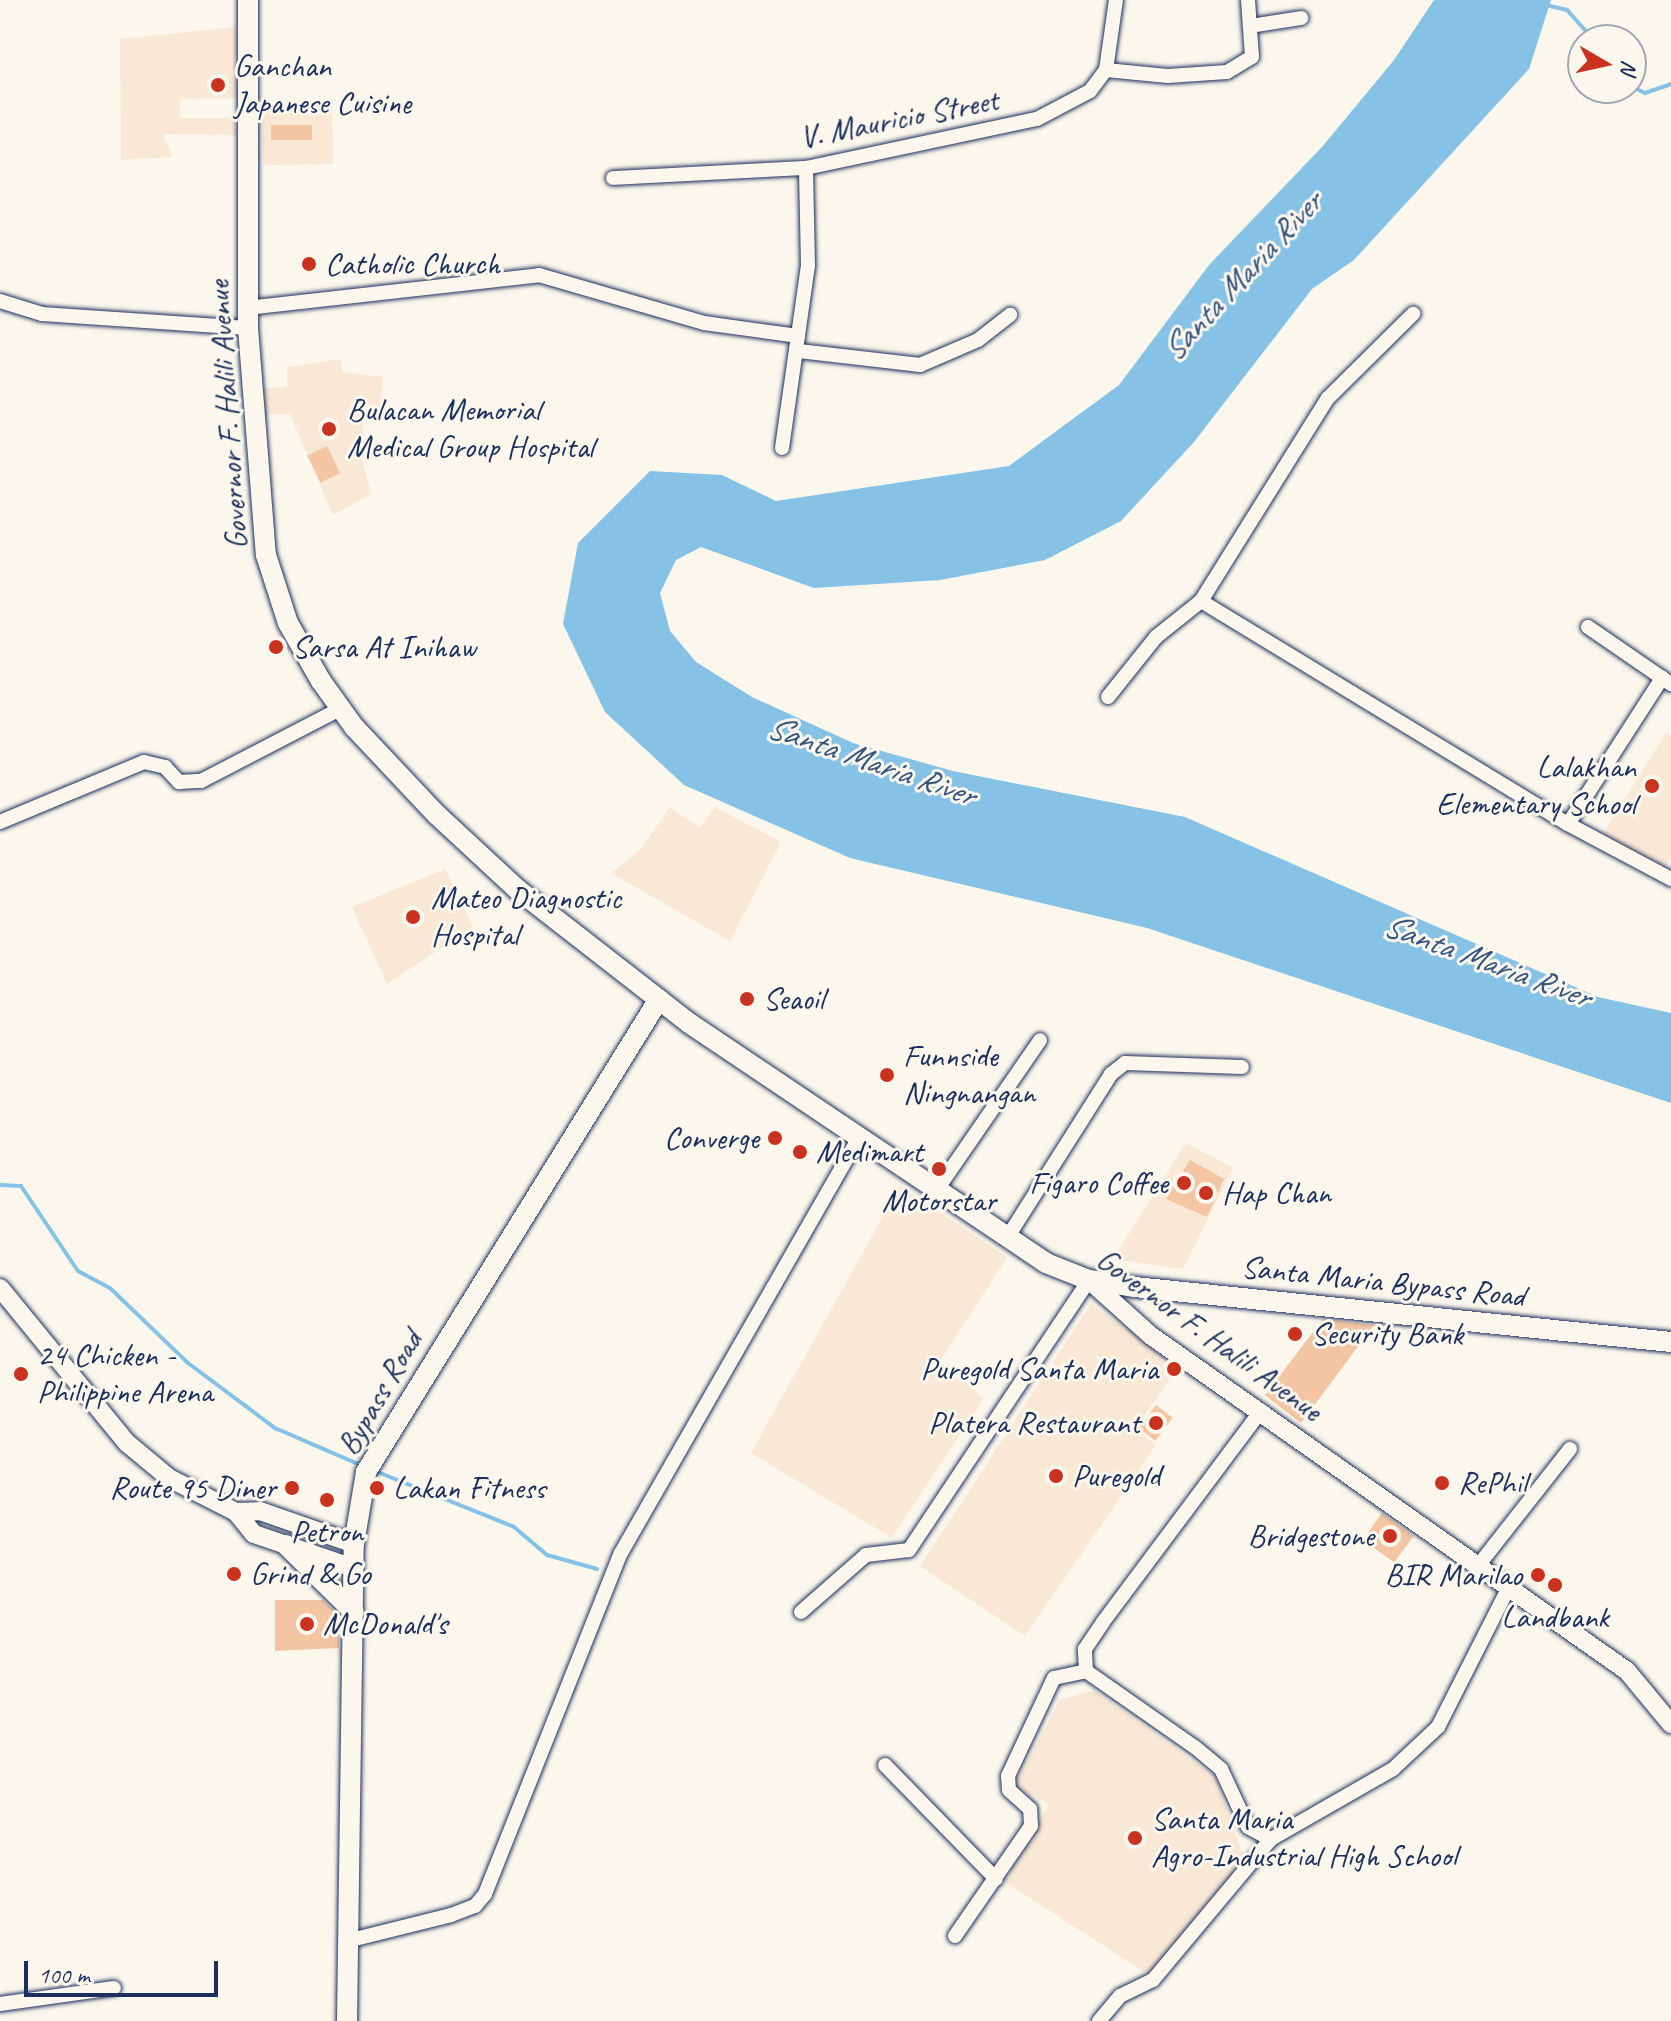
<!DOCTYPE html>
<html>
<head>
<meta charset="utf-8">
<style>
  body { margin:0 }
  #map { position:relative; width:1671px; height:2021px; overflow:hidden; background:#fbf7ec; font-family:Caveat,sans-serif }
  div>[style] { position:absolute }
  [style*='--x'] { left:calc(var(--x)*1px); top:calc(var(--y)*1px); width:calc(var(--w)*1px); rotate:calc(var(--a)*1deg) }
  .built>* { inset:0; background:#f9e8d6; transform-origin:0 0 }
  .water>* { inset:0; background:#85c2e5 }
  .stream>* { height:4px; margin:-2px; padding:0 2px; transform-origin:2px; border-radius:2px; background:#85c2e5 }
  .building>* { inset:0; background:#f3c5a3; transform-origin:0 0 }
  .roads { filter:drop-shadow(0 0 2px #1b2f5e) drop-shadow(0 0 2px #1b2f5e) }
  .street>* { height:14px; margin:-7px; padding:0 7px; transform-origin:7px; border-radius:7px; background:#fbf7ec }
  .secondary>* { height:18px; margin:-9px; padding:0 9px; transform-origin:9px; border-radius:9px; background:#fbf7ec }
  .primary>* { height:20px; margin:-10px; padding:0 10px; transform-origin:10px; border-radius:10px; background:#fbf7ec }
  .dots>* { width:22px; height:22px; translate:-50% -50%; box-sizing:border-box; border:4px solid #fbf7ec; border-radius:50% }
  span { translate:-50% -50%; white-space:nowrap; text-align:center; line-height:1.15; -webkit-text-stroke:6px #fbf7ec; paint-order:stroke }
  .poi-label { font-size:32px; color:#1b2f5e }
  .left { translate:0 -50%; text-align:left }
  .right { translate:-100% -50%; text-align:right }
  .street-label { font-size:32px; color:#1b2f5e }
  .water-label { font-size:34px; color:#365480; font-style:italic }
  .north { position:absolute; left:1567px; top:24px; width:80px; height:80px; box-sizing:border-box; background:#fbf7ec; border:2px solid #a1a7b3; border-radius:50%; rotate:99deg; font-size:22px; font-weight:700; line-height:32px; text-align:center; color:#1b2f5e }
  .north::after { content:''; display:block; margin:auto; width:28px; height:36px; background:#c8321e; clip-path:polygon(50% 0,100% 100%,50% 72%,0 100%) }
  .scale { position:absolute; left:24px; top:1961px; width:194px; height:36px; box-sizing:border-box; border:4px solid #1b2f5e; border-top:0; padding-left:10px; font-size:24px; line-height:28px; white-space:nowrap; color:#1b2f5e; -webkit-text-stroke:6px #fbf7ec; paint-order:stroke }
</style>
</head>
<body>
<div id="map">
  <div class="built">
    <div style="clip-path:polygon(236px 27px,237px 98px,180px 99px,180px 118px,237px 118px,237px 135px,163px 134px,172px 157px,121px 160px,120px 39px)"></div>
    <div style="left:332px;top:102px;width:62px;height:70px;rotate:89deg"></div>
    <div style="clip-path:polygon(341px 359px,342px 372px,383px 377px,380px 409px,360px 407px,365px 442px,359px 448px,371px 494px,333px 515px,290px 414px,260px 415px,259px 388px,287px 387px,287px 367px)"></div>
    <div style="clip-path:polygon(1666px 733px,1671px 736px,1671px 859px,1665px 869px,1602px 835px)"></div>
    <div style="clip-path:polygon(670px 807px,700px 828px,715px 807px,781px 842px,730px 941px,611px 873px,641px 849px)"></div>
    <div style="clip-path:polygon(445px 869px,473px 927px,387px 984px,352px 907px)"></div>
    <div style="clip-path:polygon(1186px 1143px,1233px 1168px,1183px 1269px,1113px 1259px)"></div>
    <div style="clip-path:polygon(900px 1186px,1007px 1257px,939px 1363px,984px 1398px,892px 1538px,751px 1453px)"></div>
    <div style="clip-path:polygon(1091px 1304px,1179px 1366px,1135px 1429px,1156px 1445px,1025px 1636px,920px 1566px)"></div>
    <div style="clip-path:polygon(1094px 1690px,1216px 1777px,1246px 1863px,1152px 1977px,1005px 1882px,1049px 1804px,1013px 1787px,1060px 1700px)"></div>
  </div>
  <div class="water">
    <div style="clip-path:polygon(1434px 0,1551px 0,1529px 69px,1354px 260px,1312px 289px,1194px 442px,1121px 521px,1045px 560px,940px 580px,814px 588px,701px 547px,676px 560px,660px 593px,670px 631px,696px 662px,752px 697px,853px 743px,953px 771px,1185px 817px,1598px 997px,1671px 1013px,1671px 1103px,1147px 928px,850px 858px,684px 785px,605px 712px,563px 624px,578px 543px,650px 471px,722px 475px,776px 501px,1009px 466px,1119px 385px,1209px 265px,1322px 147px,1394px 60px)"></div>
  </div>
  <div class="stream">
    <div style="--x:1546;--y:5;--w:22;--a:13"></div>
    <div style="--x:1567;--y:10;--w:40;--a:48"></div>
    <div style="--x:1631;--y:86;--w:16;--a:27"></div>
    <div style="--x:1645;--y:93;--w:28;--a:-19"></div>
    <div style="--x:0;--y:1185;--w:21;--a:3"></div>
    <div style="--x:21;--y:1186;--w:102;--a:56.2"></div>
    <div style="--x:78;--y:1271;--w:36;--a:28"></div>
    <div style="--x:110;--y:1288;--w:108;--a:43.9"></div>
    <div style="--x:188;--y:1363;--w:109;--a:36.8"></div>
    <div style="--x:275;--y:1428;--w:96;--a:23.4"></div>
    <div style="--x:375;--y:1471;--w:150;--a:21.9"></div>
    <div style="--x:514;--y:1527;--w:43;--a:40.3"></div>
    <div style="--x:547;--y:1555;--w:52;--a:15.6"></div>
  </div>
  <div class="building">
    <div style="left:312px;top:125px;width:15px;height:41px;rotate:90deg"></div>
    <div style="left:327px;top:446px;width:30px;height:22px;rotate:64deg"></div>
    <div style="clip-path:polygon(1190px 1160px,1224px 1179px,1207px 1217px,1166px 1199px)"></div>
    <div style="clip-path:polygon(1323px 1319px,1374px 1325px,1301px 1423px,1265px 1395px)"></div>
    <div style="left:1156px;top:1405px;width:21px;height:29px;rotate:37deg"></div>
    <div style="left:1382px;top:1513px;width:39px;height:33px;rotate:36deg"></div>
    <div style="clip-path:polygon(275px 1600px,323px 1600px,339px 1615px,339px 1648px,275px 1651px)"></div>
  </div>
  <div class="roads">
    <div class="street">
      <div style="--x:1250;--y:26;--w:52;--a:-8.9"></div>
      <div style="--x:1106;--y:70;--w:62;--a:5.5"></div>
      <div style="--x:1168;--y:76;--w:59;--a:-3.9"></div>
      <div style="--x:1227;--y:72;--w:29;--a:-31"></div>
      <div style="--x:1252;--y:57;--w:57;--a:-94"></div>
      <div style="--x:613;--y:178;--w:193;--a:-3"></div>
      <div style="--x:806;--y:168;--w:236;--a:-12"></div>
      <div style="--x:1037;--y:119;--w:60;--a:-27.8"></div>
      <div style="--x:1090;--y:91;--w:26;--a:-53"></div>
      <div style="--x:1106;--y:70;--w:71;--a:-81.9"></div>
      <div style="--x:0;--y:301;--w:44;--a:17.2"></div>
      <div style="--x:42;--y:314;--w:206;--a:3.9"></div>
      <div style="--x:247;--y:308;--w:294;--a:-6.4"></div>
      <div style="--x:539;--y:275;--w:172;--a:16.2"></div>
      <div style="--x:704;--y:323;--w:95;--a:7.9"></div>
      <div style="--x:799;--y:351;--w:122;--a:6.6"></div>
      <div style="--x:920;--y:365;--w:63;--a:-23.3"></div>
      <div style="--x:978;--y:340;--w:41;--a:-38"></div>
      <div style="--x:782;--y:448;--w:184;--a:-81.9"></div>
      <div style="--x:808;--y:266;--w:98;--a:-91.2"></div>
      <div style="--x:1201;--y:601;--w:429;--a:31.3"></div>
      <div style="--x:1568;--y:824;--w:117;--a:28.1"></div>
      <div style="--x:1588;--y:627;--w:101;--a:34.5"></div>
      <div style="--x:1108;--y:697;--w:77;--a:-51.3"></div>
      <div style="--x:1156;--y:637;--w:58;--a:-38.7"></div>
      <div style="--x:1201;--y:601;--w:239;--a:-58"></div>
      <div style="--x:1328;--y:398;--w:120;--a:-44.7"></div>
      <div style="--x:0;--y:822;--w:156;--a:-22.6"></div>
      <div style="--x:144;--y:762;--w:22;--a:13"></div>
      <div style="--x:165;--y:767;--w:21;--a:47"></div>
      <div style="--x:179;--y:782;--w:22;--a:-3"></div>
      <div style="--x:201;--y:781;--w:157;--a:-27.4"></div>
      <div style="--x:1568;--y:824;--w:174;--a:-57.2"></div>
      <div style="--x:936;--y:1191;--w:183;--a:-55.4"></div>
      <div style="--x:1007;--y:1238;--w:194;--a:-57.6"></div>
      <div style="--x:1111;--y:1074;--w:18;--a:-38"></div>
      <div style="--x:1125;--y:1063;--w:117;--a:2"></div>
      <div style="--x:1481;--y:1562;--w:144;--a:-51.8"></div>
      <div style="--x:801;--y:1612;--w:86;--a:-41.2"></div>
      <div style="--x:866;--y:1555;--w:43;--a:-6.6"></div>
      <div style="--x:909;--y:1550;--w:324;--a:-56.3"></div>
      <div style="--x:1086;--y:1671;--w:22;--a:-93"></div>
      <div style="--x:1085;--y:1649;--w:32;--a:-56"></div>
      <div style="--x:1103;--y:1622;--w:264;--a:-53.2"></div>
      <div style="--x:885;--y:1765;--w:159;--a:45.8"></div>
      <div style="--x:955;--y:1936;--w:134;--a:-55.4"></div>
      <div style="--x:1031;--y:1826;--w:17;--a:-93"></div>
      <div style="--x:1030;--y:1809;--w:28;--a:-138"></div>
      <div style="--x:1009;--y:1790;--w:14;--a:-94"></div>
      <div style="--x:1008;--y:1776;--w:108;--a:-64.9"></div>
      <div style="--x:1054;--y:1678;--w:33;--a:-12"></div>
      <div style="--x:1086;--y:1671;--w:134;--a:35"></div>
      <div style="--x:1196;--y:1748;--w:33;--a:40"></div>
      <div style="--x:1221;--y:1769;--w:64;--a:65"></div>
      <div style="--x:1248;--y:1827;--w:26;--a:28"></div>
      <div style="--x:1271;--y:1839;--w:141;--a:-29.8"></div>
      <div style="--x:1393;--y:1769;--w:62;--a:-43"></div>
      <div style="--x:1438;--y:1727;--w:159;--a:-63.1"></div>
      <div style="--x:347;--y:1941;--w:107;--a:-14"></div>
      <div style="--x:451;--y:1915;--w:26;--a:-21"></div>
      <div style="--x:475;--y:1906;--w:16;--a:-50"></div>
      <div style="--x:485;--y:1894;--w:367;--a:-68.3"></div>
      <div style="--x:621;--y:1553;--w:476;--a:-60.2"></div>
      <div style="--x:0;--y:2004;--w:115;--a:-8"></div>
      <div style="--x:1099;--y:2021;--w:33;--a:-50"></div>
      <div style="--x:1120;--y:1996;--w:37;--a:-26"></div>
      <div style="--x:1153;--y:1980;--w:184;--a:-50.1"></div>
    </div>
    <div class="secondary">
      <div style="--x:1089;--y:1280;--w:82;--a:42"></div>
      <div style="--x:1150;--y:1335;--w:583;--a:35.16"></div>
      <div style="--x:1627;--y:1671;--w:69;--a:50.3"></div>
      <div style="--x:0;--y:1288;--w:200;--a:50.7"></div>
      <div style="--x:127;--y:1443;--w:55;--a:39.8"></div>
      <div style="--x:169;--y:1478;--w:75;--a:26.9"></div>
      <div style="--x:236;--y:1512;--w:28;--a:51"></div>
      <div style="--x:254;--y:1534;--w:106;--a:18.8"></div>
      <div style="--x:236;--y:1512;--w:24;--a:-2"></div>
      <div style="--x:260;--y:1511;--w:100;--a:19.3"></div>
    </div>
    <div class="primary">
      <div style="--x:248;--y:0;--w:328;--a:90"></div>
      <div style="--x:248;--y:328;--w:228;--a:85.5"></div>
      <div style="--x:266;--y:555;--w:71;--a:72.1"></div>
      <div style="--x:288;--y:623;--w:67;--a:60.4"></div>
      <div style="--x:321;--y:681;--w:57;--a:54.3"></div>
      <div style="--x:354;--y:727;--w:121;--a:46.7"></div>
      <div style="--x:437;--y:815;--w:109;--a:42.8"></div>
      <div style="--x:517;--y:889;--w:218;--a:37.9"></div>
      <div style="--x:689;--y:1023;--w:430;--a:33.9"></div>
      <div style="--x:1046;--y:1263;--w:46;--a:21.6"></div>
      <div style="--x:1089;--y:1280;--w:47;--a:8.7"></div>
      <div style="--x:1135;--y:1287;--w:539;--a:5.86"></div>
      <div style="--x:286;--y:1545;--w:95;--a:44.6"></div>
      <div style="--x:347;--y:2021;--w:477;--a:-89.2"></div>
      <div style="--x:354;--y:1544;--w:73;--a:-80.5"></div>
      <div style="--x:366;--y:1472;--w:556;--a:-58.22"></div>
    </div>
  </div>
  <div class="dots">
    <div style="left:218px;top:85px;background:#c8321e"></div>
    <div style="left:309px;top:264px;background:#c8321e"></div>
    <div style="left:329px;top:429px;background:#c8321e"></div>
    <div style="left:276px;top:647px;background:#c8321e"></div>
    <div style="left:1652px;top:786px;background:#c8321e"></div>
    <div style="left:413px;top:917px;background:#c8321e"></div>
    <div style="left:747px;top:999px;background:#c8321e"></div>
    <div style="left:887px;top:1075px;background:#c8321e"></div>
    <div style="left:775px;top:1138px;background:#c8321e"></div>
    <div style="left:800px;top:1152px;background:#c8321e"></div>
    <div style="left:939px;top:1169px;background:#c8321e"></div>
    <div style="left:1184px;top:1183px;background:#c8321e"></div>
    <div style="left:1206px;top:1193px;background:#c8321e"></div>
    <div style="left:1295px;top:1334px;background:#c8321e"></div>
    <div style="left:1174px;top:1369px;background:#c8321e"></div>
    <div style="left:21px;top:1374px;background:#c8321e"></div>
    <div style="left:1156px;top:1423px;background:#c8321e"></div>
    <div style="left:1056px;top:1476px;background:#c8321e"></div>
    <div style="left:1442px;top:1483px;background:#c8321e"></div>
    <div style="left:292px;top:1488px;background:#c8321e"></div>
    <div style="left:377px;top:1488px;background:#c8321e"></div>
    <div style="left:327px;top:1500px;background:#c8321e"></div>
    <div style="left:1390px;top:1536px;background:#c8321e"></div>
    <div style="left:234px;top:1574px;background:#c8321e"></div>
    <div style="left:1538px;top:1575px;background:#c8321e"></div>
    <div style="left:1555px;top:1585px;background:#c8321e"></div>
    <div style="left:307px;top:1624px;background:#c8321e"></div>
    <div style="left:1135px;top:1838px;background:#c8321e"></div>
  </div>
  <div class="poi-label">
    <span class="left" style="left:234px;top:85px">Ganchan<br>Japanese Cuisine</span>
    <span class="left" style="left:325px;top:264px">Catholic Church</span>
    <span class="left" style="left:347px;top:429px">Bulacan Memorial<br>Medical Group Hospital</span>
    <span class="left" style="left:292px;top:647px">Sarsa At Inihaw</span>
    <span class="right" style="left:1636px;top:786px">Lalakhan<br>Elementary School</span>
    <span class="left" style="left:431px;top:917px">Mateo Diagnostic<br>Hospital</span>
    <span class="left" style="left:763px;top:999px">Seaoil</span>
    <span class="left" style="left:903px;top:1075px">Funnside<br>Ningnangan</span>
    <span class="right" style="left:759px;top:1138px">Converge</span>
    <span class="left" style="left:816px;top:1152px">Medimart</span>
    <span class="right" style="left:1168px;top:1183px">Figaro Coffee</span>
    <span class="left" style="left:1222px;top:1193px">Hap Chan</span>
    <span style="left:939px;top:1201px">Motorstar</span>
    <span class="left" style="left:1311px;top:1334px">Security Bank</span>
    <span class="left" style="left:37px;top:1374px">24 Chicken -<br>Philippine Arena</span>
    <span class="right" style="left:1158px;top:1369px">Puregold Santa Maria</span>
    <span class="right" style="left:1140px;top:1423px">Platera Restaurant</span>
    <span class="left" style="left:1072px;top:1476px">Puregold</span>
    <span class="left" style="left:1458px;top:1483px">RePhil</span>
    <span class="right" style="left:276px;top:1488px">Route 95 Diner</span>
    <span class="left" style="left:393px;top:1488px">Lakan Fitness</span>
    <span style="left:327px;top:1532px">Petron</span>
    <span class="right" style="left:1374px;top:1536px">Bridgestone</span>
    <span class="left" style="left:250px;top:1574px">Grind &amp; Go</span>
    <span class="right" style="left:1522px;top:1575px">BIR Marilao</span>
    <span style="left:1555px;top:1617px">Landbank</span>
    <span class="left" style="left:323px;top:1624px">McDonald's</span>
    <span class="left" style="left:1151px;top:1838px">Santa Maria<br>Agro-Industrial High School</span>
  </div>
  <div class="street-label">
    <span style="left:899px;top:119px;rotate:-11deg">V. Mauricio Street</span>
    <span style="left:228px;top:415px;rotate:-94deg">Governor F. Halili Avenue</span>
    <span style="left:1383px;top:1282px;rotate:6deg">Santa Maria Bypass Road</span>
    <span style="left:1209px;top:1335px;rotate:36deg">Governor F. Halili Avenue</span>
    <span style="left:380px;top:1393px;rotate:-60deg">Bypass Road</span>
  </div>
  <div class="water-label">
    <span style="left:1241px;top:276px;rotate:-47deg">Santa Maria River</span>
    <span style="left:871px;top:760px;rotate:19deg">Santa Maria River</span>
    <span style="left:1487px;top:960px;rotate:20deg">Santa Maria River</span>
  </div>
  <div class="north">N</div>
  <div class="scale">100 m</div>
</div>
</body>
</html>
